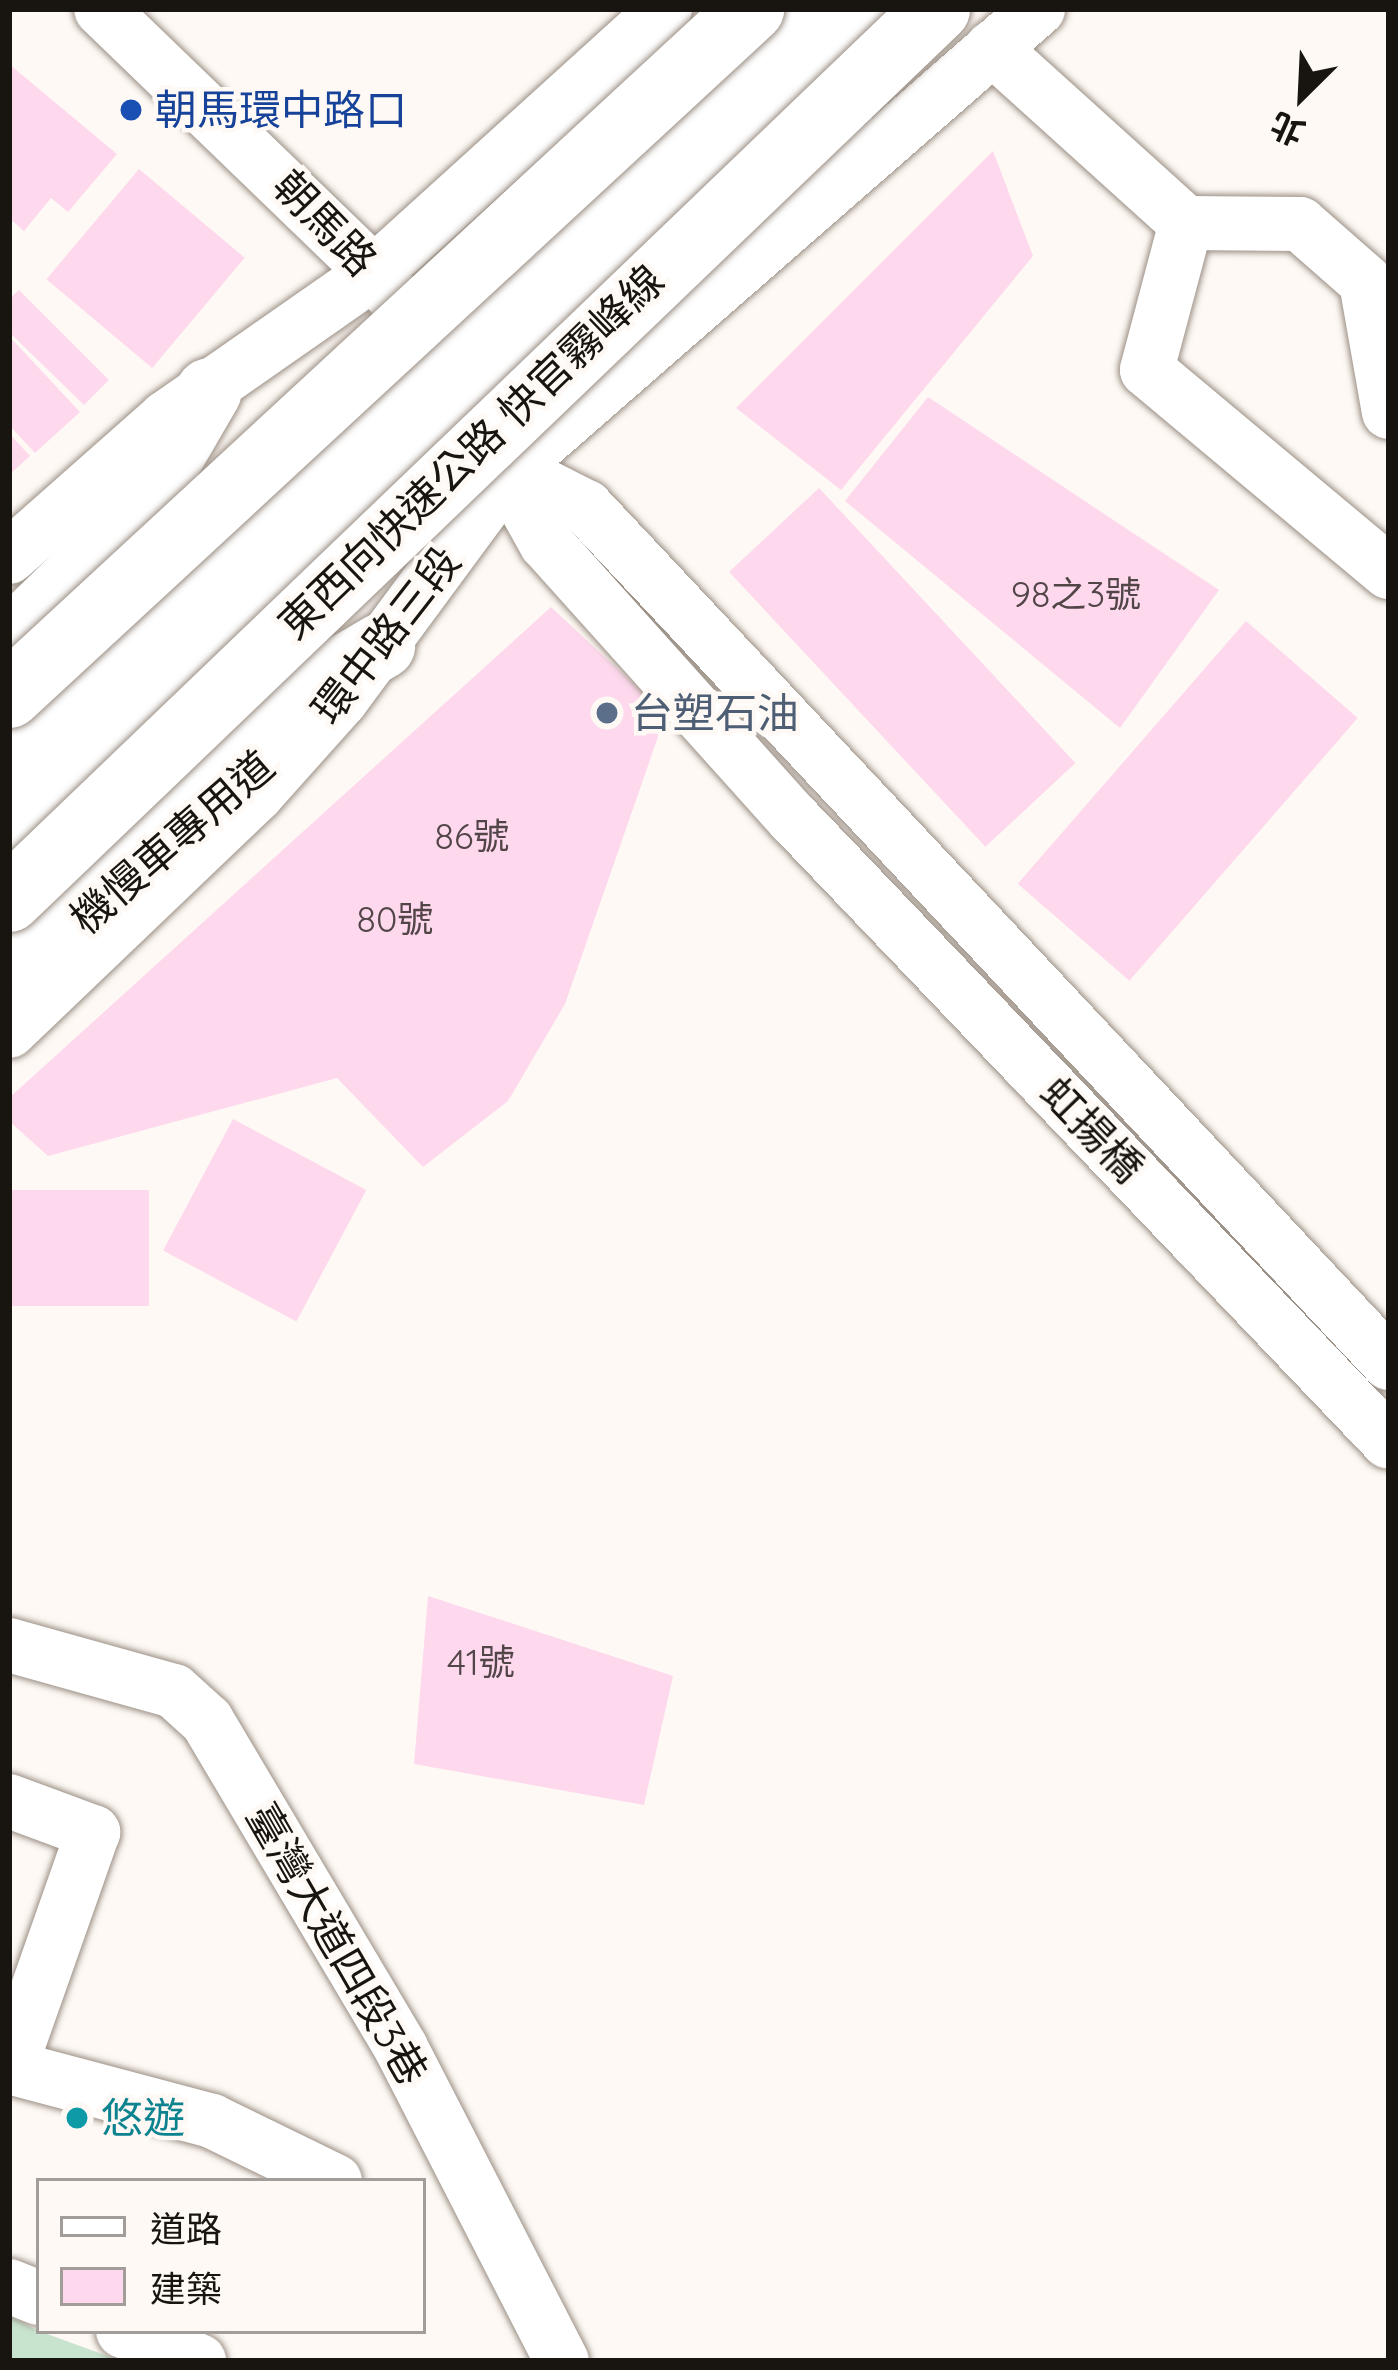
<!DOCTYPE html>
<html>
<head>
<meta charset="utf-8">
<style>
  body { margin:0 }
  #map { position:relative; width:1398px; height:2370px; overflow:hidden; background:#fef9f4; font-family:Quicksand,"Noto Sans TC",sans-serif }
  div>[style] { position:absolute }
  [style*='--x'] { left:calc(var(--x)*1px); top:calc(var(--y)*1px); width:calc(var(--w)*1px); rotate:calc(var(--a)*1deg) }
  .green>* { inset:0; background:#c8e4cf }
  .building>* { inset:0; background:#fed9ee; transform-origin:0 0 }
  .roads { filter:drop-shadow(0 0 3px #9b9086) drop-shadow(0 0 3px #9b9086) }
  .minor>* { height:54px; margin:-27px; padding:0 27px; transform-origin:27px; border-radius:27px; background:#fff }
  .highway>* { height:66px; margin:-33px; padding:0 33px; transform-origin:33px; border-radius:33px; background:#fff }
  .bridges { filter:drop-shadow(0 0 3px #9b9086) drop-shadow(0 0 3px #9b9086) }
  .highway-bridge>* { height:66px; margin:-33px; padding:0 33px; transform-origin:33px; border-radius:33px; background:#fff }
  .dots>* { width:33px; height:33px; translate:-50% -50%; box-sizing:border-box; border:6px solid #fef9f4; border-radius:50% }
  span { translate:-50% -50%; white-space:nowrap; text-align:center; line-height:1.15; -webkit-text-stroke:9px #fef9f4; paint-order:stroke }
  .number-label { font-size:36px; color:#524548 }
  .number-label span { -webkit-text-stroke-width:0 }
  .transit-label { font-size:42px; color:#164399 }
  .left { translate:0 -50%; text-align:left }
  .street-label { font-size:42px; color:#181410 }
  .service-label { font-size:42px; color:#4e5e75 }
  .culture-label { font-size:42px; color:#0d838f }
  .frame { position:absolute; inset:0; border:12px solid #181410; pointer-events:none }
  .legend { position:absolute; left:36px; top:2178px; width:390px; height:156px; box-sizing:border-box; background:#fef9f4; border:3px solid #a29d99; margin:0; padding:15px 21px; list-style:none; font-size:36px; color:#181410 }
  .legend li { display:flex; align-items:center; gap:24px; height:60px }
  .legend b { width:60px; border:3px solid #a29d99 }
  .north { position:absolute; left:1242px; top:36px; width:120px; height:120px; -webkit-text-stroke:9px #fef9f4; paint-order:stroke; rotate:204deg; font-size:33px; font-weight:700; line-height:48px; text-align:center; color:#181410 }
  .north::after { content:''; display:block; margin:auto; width:42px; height:54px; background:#181410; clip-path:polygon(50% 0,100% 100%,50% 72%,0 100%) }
</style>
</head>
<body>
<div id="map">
  <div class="green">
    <div style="clip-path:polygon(9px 2316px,39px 2331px,121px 2361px,9px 2361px)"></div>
  </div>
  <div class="building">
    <div style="clip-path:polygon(9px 64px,117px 154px,68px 212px,51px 198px,24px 231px,9px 218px)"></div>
    <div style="clip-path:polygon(993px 151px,1033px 256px,841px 490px,736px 408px)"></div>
    <div style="left:139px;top:169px;width:138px;height:144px;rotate:40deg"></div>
    <div style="clip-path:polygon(19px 290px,109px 380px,84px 405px,9px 332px,9px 299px)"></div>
    <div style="clip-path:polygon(9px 336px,80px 412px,35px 453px,9px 425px)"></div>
    <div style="clip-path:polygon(928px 397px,1219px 590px,1120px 728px,845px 501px)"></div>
    <div style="clip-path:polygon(9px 433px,30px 456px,9px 475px)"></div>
    <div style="left:819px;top:488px;width:376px;height:123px;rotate:47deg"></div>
    <div style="clip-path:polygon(551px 607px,666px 714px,565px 1004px,508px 1101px,423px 1167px,337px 1078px,48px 1156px,9px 1121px,9px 1098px)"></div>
    <div style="left:1246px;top:621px;width:148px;height:348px;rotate:41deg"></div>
    <div style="left:233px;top:1119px;width:151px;height:149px;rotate:28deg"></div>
    <div style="left:9px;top:1190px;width:140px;height:116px"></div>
    <div style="clip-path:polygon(428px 1596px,673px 1676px,644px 1805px,414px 1764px)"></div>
  </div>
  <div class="roads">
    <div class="minor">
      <div style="--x:101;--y:9;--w:380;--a:44"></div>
      <div style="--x:374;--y:273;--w:100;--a:50.3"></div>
      <div style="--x:438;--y:350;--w:221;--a:60.8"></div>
      <div style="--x:546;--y:543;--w:371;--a:48.1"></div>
      <div style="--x:794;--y:819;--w:861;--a:46.32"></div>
      <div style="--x:992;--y:48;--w:261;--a:42.1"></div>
      <div style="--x:1186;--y:223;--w:114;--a:0.5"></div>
      <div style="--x:1300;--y:224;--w:88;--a:41.3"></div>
      <div style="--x:1366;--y:282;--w:132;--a:80"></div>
      <div style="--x:1186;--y:223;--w:152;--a:104.9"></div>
      <div style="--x:1147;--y:370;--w:315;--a:39.9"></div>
      <div style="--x:511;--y:469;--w:84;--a:26.9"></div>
      <div style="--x:586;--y:507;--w:1174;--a:46.83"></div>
      <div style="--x:9;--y:557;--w:210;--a:-41.5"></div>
      <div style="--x:166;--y:418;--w:254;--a:-34.9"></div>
      <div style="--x:374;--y:273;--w:393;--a:-42.2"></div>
      <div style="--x:9;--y:769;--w:1101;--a:-43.67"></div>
      <div style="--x:9;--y:832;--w:1190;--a:-43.77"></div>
      <div style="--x:9;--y:1031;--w:342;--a:-43.7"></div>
      <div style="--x:256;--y:795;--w:127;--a:-48.2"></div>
      <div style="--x:341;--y:700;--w:287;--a:-53.6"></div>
      <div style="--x:511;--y:469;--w:700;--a:-41.12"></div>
      <div style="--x:9;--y:1645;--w:171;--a:15.6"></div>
      <div style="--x:174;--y:1691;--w:45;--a:42.3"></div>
      <div style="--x:207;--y:1721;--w:380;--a:59.3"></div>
      <div style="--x:401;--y:2048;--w:352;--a:62.8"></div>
      <div style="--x:9;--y:1801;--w:90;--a:20.3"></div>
      <div style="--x:93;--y:1832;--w:250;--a:109.4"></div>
      <div style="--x:9;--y:2067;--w:210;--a:14.9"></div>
      <div style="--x:212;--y:2121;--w:137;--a:26"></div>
      <div style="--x:9;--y:2286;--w:32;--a:22"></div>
      <div style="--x:123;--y:2331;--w:82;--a:21.5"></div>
    </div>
    <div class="highway">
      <div style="--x:9;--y:642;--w:173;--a:-44.1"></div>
      <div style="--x:133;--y:522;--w:151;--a:-59.9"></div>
      <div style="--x:9;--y:958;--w:336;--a:-44.4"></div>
      <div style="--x:249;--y:723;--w:154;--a:-30.1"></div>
    </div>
  </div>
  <div class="bridges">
    <div class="highway-bridge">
      <div style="--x:9;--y:695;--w:1011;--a:-42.75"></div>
      <div style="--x:9;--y:899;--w:1286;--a:-43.8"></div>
    </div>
  </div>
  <div class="dots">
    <div style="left:131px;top:110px;background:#1a4fb4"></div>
    <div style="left:607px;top:713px;background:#5c6f8a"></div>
    <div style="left:77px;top:2118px;background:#0f9aa8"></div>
  </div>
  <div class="number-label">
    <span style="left:1076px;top:594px">98之3號</span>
    <span style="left:472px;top:836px">86號</span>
    <span style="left:395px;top:919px">80號</span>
    <span style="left:481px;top:1662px">41號</span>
  </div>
  <div class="transit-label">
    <span class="left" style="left:155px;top:110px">朝馬環中路口</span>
  </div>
  <div class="street-label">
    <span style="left:325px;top:223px;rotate:46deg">朝馬路</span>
    <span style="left:471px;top:452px;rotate:-44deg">東西向快速公路 快官霧峰線</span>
    <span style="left:386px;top:635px;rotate:-52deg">環中路三段</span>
    <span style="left:172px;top:842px;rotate:-41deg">機慢車專用道</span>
    <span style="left:1092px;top:1130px;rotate:46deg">虹揚橋</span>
    <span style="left:337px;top:1944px;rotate:60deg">臺灣大道四段3巷</span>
  </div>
  <div class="service-label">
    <span class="left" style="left:631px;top:713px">台塑石油</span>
  </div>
  <div class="culture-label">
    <span class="left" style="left:101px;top:2118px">悠遊</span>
  </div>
  <div class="frame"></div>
  <ul class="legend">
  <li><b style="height:15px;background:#fff"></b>道路</li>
  <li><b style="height:33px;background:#fed9ee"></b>建築</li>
  </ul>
  <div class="north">北</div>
</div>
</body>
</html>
